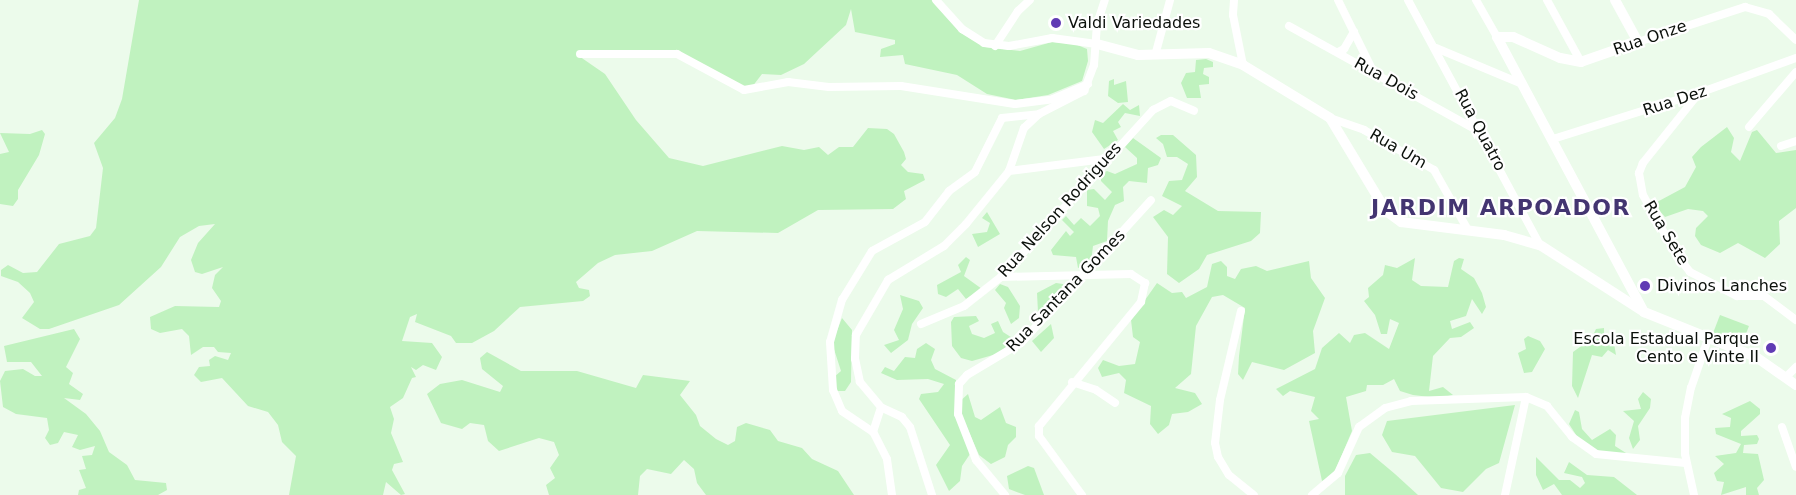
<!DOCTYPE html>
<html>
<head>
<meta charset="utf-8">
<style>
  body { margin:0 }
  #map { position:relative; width:1796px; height:495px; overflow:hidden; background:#ecfbeb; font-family:"DejaVu Sans",sans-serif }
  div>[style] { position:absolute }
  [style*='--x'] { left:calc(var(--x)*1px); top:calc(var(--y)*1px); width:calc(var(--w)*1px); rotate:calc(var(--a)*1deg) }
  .green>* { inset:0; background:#c0f2bf; transform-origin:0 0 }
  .street>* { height:8px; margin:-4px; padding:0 4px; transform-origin:4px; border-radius:4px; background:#fff }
  .secondary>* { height:10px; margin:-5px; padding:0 5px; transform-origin:5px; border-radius:5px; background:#fff }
  .dots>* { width:16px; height:16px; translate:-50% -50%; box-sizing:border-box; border:3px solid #fff; border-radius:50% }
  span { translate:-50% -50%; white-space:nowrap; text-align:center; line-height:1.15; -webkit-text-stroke:4.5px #fff; paint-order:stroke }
  .poi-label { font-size:16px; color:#0b100b }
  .left { translate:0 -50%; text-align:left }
  .right { translate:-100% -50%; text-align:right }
  .street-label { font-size:16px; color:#0b100b }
  .district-label { font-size:22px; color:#433571; font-weight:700; letter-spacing:1.5px }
</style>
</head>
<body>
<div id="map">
  <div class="green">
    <div style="clip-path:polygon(139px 0,932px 0,960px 32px,985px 47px,1020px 51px,1052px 42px,1075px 44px,1087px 49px,1088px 61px,1082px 81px,1048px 95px,1016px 100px,987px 94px,957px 75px,905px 64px,903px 55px,880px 57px,881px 49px,895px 44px,895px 40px,855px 32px,851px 9px,846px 25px,804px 64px,781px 75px,762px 74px,752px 87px,743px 87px,678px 53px,576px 54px,605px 74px,636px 120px,669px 158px,703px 166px,782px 146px,804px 150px,819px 147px,828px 155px,839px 147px,853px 147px,868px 128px,887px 129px,894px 134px,904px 152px,906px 159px,901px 165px,908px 172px,923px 174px,925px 180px,904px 191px,906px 199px,893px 209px,818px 210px,778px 233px,697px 231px,652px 251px,615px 255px,598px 263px,576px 282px,579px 288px,589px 290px,590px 296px,583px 301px,520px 307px,494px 331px,472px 343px,456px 343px,451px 336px,415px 322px,417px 314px,410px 317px,402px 341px,432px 343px,442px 357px,436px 370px,423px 365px,416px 370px,411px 367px,416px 377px,412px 378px,403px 398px,390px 407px,394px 419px,391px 433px,403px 462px,394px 464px,392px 470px,405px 494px,401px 495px,386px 482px,383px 495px,289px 495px,296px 456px,282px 442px,278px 425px,268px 412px,248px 406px,222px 378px,201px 382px,194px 375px,199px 367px,210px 366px,209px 360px,215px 356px,228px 360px,231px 353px,218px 352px,214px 347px,203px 347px,191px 355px,189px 336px,182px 329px,160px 333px,151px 329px,150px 317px,175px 306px,219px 307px,221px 301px,212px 288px,215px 275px,223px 267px,202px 274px,195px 272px,191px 260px,198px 243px,215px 224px,199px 226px,180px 237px,161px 267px,119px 305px,49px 329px,40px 329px,22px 318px,34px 302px,30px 293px,18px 282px,1px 276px,1px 270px,8px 265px,23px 273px,37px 272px,59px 244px,90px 236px,96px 228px,103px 168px,94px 143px,115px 118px,122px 99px)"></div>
    <div style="clip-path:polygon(1206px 59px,1213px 62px,1213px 67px,1204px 68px,1203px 74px,1209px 77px,1209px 84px,1199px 85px,1201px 98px,1187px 98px,1181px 83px,1186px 73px,1195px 72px,1196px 60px)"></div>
    <div style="clip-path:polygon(1114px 79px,1114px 85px,1126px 81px,1128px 102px,1118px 103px,1108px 96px,1109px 81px)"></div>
    <div style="clip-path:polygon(1123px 104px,1130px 110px,1139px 105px,1140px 116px,1125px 113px,1118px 122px,1121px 127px,1113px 131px,1118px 140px,1104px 149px,1092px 132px,1095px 120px,1103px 123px)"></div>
    <div style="clip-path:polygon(1727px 127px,1734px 138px,1731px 152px,1740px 161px,1752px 132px,1757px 130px,1776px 153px,1796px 150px,1796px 208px,1779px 221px,1780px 244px,1765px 258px,1738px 243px,1720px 253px,1701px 245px,1695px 236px,1696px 228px,1708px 216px,1703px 211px,1688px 209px,1665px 217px,1658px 209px,1657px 202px,1685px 187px,1696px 167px,1692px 157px,1701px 147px)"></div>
    <div style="clip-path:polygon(42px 130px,45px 134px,39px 155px,18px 190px,18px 199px,13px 206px,0 204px,0 154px,9px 152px,0 133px,30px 134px)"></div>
    <div style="clip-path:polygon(1161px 135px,1173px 135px,1196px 155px,1197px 177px,1185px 191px,1218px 211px,1261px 212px,1260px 233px,1251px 241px,1207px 255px,1199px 269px,1179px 283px,1167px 274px,1168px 237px,1153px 217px,1164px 210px,1173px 215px,1182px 206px,1162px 196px,1169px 181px,1182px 180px,1188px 164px,1177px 157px,1167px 157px,1163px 144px,1156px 138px)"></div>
    <div style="clip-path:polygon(1133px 138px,1161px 158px,1158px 165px,1148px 168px,1147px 183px,1129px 181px,1123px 187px,1124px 201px,1115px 205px,1108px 221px,1107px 241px,1093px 246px,1091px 263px,1078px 268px,1076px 257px,1053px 255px,1051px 250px,1066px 231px,1070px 236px,1074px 232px,1062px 220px,1066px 216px,1074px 225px,1081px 218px,1090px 226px,1100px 216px,1098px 208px,1087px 206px,1087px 190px,1094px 189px,1105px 200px,1112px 192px,1101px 181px,1101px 174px,1107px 171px,1115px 174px,1137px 164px,1137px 158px,1125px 147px)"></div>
    <div style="clip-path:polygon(987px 212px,1000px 234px,978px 247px,972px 234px,987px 232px,990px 223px,982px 218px)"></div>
    <div style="clip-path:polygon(966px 257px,970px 260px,964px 276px,982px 289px,966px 299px,958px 289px,946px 297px,938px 294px,937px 285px,961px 272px,958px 265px)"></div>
    <div style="clip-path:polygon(1415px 258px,1412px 280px,1421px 286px,1448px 287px,1454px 261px,1459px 258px,1464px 259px,1461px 269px,1474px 278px,1482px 293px,1486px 307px,1482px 314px,1472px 299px,1466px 316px,1450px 321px,1452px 329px,1470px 322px,1474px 328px,1461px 337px,1450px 338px,1433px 356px,1429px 391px,1443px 387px,1453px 395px,1438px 398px,1413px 395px,1400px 391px,1394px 379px,1383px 385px,1367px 385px,1366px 391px,1346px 397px,1352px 431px,1333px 476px,1322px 481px,1309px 421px,1319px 419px,1311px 411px,1315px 397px,1290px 391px,1283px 396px,1276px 389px,1315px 369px,1322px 348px,1339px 333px,1350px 343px,1354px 335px,1365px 333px,1389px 349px,1399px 323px,1390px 319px,1387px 334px,1381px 334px,1375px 315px,1364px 301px,1369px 297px,1368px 288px,1383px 275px,1385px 265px,1397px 268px)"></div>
    <div style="clip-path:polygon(1221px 261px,1227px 267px,1227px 276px,1235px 279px,1241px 269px,1256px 266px,1267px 271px,1309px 261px,1311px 278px,1325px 298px,1313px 331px,1315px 353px,1284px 370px,1252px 362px,1243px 380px,1238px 374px,1239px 356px,1245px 308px,1223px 295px,1212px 297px,1196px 326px,1191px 374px,1175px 388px,1195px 393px,1202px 404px,1188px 412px,1172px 414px,1169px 425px,1158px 434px,1150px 424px,1151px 406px,1124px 393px,1126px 380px,1119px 373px,1102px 377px,1098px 368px,1103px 360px,1119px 366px,1135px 364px,1140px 342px,1133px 337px,1131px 320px,1157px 283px,1172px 293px,1182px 292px,1186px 298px,1207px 287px,1212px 264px)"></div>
    <div style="clip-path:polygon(1056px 283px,1063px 284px,1065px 289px,1053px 303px,1038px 312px,1037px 293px)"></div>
    <div style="clip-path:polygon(1000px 284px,1008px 287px,1020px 306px,1019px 318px,1011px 324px,1004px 308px,1006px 303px,995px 290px)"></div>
    <div style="clip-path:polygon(900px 295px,919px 301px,923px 308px,912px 324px,908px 340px,891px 353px,884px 345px,899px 340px,894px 330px,903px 309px)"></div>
    <div style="left:1720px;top:315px;width:31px;height:21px;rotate:21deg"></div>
    <div style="clip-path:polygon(976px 316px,979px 321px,969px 326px,972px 334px,984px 338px,995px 333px,991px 324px,998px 321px,1003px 332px,1014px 339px,1000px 353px,972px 361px,961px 358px,952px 346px,951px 322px,954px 317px)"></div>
    <div style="clip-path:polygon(842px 318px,852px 330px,851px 382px,845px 391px,837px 391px,833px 378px,841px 371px,832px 343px)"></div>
    <div style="clip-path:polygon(1051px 324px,1054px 338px,1041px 352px,1032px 341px)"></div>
    <div style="clip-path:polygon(1604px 328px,1604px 336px,1614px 343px,1616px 355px,1608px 350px,1602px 357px,1592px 355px,1578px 398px,1572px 386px,1573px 352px,1591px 339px,1596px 329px)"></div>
    <div style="clip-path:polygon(74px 329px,80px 339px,66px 367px,73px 373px,69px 384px,83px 394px,80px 400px,64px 398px,86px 414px,100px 431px,109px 452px,127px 465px,135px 480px,166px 483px,167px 490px,158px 495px,78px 495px,79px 490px,86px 488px,79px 470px,86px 469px,82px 456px,92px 455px,95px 446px,80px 450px,72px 447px,78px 435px,64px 432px,58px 443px,50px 445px,45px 438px,49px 430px,47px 418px,16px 414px,3px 407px,0 381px,5px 371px,23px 369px,35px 376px,42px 376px,31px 362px,7px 362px,4px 346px)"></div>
    <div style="clip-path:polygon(1528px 336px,1540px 341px,1545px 349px,1532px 372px,1524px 373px,1518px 353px,1526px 349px,1524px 339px)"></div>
    <div style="clip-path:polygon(926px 343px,935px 349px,931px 360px,935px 369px,956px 380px,955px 414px,970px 454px,962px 466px,960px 481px,949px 491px,936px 465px,950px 445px,919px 399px,921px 394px,938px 392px,944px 384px,928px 379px,897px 380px,881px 373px,885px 367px,894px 371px,905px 357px,915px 358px,917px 349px)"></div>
    <div style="clip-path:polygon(487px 352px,521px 371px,577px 371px,636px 388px,643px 375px,690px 381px,680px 395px,696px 415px,700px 426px,716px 439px,728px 445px,735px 441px,737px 427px,746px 423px,770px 430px,778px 441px,802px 448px,812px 459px,838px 471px,854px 495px,706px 495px,697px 483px,694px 469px,684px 460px,671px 474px,647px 469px,640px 476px,638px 495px,549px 495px,546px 485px,555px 478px,550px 468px,559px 455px,554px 442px,539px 438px,499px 451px,488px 441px,484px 425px,470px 423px,462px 429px,441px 423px,427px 394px,440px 384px,462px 380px,500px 392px,503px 386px,482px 369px,480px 358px)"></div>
    <div style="clip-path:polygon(1643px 392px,1651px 399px,1650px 408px,1638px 426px,1640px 440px,1633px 449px,1629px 438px,1634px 421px,1623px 411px,1641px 409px,1638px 399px)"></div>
    <div style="clip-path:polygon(968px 394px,975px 417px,981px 420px,1000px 407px,1006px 423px,1016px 427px,1016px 437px,1008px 445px,1005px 457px,991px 464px,979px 455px,961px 414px,959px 402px)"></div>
    <div style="clip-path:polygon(1750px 401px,1760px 409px,1760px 414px,1741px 431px,1741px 436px,1757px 435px,1759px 439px,1757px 444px,1744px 445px,1743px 453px,1758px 454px,1764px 480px,1757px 488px,1759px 495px,1746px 495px,1746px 487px,1721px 495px,1724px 482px,1717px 481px,1714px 473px,1724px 464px,1715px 456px,1736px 453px,1741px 444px,1716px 434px,1715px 428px,1730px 427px,1731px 418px,1722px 414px)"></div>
    <div style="clip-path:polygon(1515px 405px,1499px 463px,1486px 469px,1463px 492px,1441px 488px,1415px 456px,1392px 452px,1382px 435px,1387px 421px)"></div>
    <div style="clip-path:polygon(1575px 410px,1579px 412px,1582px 429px,1592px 440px,1610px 429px,1616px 435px,1615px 446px,1626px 453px,1604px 454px,1580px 441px,1569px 424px)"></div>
    <div style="clip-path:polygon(1370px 453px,1395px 474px,1418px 495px,1345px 495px,1345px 476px,1356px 455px)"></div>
    <div style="clip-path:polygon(1536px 457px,1559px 480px,1570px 480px,1580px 488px,1585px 483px,1582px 477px,1564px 473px,1569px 462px,1587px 475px,1614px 477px,1637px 495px,1562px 495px,1554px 484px,1543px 490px,1536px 475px)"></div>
    <div style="clip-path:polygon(1028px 466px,1034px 468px,1044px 495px,1025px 495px,1009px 489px,1007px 476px)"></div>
  </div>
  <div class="street">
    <div style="--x:936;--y:0;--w:39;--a:48"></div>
    <div style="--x:962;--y:29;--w:26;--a:32"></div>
    <div style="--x:984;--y:43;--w:25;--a:7"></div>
    <div style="--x:1009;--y:46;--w:44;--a:-10.5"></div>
    <div style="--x:1052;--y:38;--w:45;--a:7.6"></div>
    <div style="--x:1234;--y:0;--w:15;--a:94"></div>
    <div style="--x:1233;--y:15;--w:51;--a:78.7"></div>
    <div style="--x:1338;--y:0;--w:79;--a:63.8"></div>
    <div style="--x:1408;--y:0;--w:278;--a:61.7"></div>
    <div style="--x:1476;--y:0;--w:43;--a:60.4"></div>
    <div style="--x:1547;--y:0;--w:71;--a:61.3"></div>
    <div style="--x:1289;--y:26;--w:221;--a:29"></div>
    <div style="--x:1638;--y:42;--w:113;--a:-18.1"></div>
    <div style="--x:1745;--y:7;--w:25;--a:16"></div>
    <div style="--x:1769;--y:14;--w:37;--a:44"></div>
    <div style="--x:995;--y:46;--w:42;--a:-56.7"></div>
    <div style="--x:1018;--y:11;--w:16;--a:-43"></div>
    <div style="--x:1436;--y:48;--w:93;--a:22.7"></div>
    <div style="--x:1156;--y:52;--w:54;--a:-74.9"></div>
    <div style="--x:1338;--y:52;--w:7;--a:-27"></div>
    <div style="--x:1344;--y:49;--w:20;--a:-60"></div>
    <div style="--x:580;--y:54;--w:97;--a:0"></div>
    <div style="--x:677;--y:54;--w:76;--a:28.2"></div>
    <div style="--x:744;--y:90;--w:45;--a:-10.3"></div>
    <div style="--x:788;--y:82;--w:41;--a:7"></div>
    <div style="--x:829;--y:87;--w:72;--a:-0.8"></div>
    <div style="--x:901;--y:86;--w:115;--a:9"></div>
    <div style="--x:1015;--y:104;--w:38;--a:-7"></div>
    <div style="--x:1053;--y:99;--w:38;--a:-23"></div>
    <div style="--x:1699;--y:93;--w:90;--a:128.7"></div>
    <div style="--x:1643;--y:163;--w:11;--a:112"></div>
    <div style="--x:1639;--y:173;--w:22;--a:80"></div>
    <div style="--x:1643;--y:195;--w:68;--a:60.8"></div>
    <div style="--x:1676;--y:254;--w:23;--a:52"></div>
    <div style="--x:1690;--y:272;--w:53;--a:27.1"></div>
    <div style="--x:1737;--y:296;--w:27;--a:0"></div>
    <div style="--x:1764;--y:296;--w:40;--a:37"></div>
    <div style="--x:1330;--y:118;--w:36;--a:19"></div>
    <div style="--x:1364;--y:130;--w:81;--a:29.7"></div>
    <div style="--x:1434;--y:170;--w:69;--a:60.5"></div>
    <div style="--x:1749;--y:127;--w:72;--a:-49.5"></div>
    <div style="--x:1553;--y:139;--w:153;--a:-17.5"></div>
    <div style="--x:1699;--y:93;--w:103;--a:-19.8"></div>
    <div style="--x:1781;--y:146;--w:16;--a:-18"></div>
    <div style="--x:1009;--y:171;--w:96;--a:-7.2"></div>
    <div style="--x:1001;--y:277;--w:130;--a:-1.3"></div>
    <div style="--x:1131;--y:274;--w:17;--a:33"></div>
    <div style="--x:1145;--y:283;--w:19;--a:102"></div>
    <div style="--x:1141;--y:302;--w:161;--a:129.4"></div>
    <div style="--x:1039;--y:426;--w:10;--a:90"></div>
    <div style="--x:1039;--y:436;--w:73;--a:53.9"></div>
    <div style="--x:1241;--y:311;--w:91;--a:103.3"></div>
    <div style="--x:1220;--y:400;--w:43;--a:96.6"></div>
    <div style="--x:1215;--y:443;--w:14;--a:78"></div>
    <div style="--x:1218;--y:457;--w:21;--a:59"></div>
    <div style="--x:1229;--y:475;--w:32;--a:39"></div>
    <div style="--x:921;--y:324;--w:47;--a:-22.7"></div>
    <div style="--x:964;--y:306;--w:47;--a:-38.1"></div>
    <div style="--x:1001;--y:277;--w:226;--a:-47.7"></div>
    <div style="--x:1153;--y:110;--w:20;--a:-27"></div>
    <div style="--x:1171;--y:101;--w:25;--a:23"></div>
    <div style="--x:1787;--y:376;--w:13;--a:-45"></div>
    <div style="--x:1072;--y:382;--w:25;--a:18"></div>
    <div style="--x:1096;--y:390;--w:23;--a:34"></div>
    <div style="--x:1782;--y:427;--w:42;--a:70.7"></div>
    <div style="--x:873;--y:432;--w:26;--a:-72"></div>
    <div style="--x:892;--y:495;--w:36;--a:-98"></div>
    <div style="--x:887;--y:459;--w:30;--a:-117"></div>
    <div style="--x:873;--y:432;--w:37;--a:-146"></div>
    <div style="--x:842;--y:411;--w:23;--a:-113"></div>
    <div style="--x:833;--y:390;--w:48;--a:-93.6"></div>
    <div style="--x:830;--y:342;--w:44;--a:-74.1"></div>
    <div style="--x:842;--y:300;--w:57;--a:-58.5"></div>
    <div style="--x:872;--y:251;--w:60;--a:-28.7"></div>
    <div style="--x:925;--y:222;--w:39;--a:-52"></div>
    <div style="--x:949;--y:191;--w:32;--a:-36"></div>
    <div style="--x:975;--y:172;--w:60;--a:-63.4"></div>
    <div style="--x:1002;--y:118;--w:37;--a:-6"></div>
    <div style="--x:1039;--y:114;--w:51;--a:-27.1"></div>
    <div style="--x:1084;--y:91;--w:28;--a:-69"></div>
    <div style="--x:1094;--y:65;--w:41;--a:-85.8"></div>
    <div style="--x:1097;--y:24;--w:25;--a:-72"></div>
    <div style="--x:932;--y:495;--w:71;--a:-107.9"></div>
    <div style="--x:910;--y:427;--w:13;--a:-129"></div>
    <div style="--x:902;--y:417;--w:23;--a:-155"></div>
    <div style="--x:881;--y:407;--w:33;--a:-130"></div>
    <div style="--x:860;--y:382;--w:24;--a:-102"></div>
    <div style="--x:855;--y:359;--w:24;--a:-88"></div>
    <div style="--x:856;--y:335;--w:64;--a:-59.8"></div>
    <div style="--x:888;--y:280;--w:66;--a:-31.3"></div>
    <div style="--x:944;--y:246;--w:31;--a:-45"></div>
    <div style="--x:966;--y:224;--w:68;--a:-50.9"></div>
    <div style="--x:1009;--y:171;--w:46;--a:-70.8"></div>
    <div style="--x:1024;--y:128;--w:21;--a:-43"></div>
    <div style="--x:1005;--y:495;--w:45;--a:-129.6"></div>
    <div style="--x:976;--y:460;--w:49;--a:-111.4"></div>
    <div style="--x:958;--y:414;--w:30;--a:-88"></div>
    <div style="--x:959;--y:384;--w:12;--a:-48"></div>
    <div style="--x:967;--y:375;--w:63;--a:-30.7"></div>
    <div style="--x:1021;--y:343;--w:193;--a:-47.7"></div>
    <div style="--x:1312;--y:495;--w:34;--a:-40"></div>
    <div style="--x:1338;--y:473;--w:51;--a:-65.5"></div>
    <div style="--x:1359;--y:427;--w:32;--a:-36"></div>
    <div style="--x:1385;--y:408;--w:27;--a:-15"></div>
    <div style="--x:1411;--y:401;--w:115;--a:-2"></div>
    <div style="--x:1526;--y:397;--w:23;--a:23"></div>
    <div style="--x:1547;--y:406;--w:40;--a:51"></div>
    <div style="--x:1572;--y:437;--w:29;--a:35"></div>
    <div style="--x:1596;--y:454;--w:90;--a:5.7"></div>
    <div style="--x:1505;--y:495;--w:100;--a:-77.9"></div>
    <div style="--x:1694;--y:495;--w:42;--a:-102.4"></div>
    <div style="--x:1685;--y:454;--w:36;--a:-90"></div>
    <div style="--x:1685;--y:418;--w:31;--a:-79"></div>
    <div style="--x:1691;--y:388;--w:52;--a:-70.9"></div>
  </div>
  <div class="secondary">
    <div style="--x:1615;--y:0;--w:48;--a:61.3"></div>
    <div style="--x:1638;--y:42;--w:60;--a:160.7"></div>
    <div style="--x:1581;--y:62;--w:21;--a:-169"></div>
    <div style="--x:1560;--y:58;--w:51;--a:-155.9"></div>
    <div style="--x:1513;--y:37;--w:16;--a:180"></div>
    <div style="--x:1497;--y:37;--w:312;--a:61.9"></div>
    <div style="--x:1097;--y:44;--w:42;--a:15"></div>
    <div style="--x:1138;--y:55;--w:71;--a:-1.6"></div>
    <div style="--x:1209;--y:53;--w:36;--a:19"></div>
    <div style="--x:1243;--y:65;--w:102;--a:31.3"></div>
    <div style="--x:1330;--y:118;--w:109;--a:58.9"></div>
    <div style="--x:1386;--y:211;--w:19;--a:36"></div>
    <div style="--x:1401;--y:222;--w:104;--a:7.2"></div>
    <div style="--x:1504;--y:235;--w:37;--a:16"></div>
    <div style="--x:1540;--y:245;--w:124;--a:32.8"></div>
    <div style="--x:1644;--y:312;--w:121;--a:21.9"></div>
    <div style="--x:1756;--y:357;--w:49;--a:35"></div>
  </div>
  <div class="dots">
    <div style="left:1056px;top:23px;background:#603bb4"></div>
    <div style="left:1645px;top:286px;background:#603bb4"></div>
    <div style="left:1771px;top:348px;background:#603bb4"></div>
  </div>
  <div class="poi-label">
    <span class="left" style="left:1068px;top:23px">Valdi Variedades</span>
    <span class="left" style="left:1657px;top:286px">Divinos Lanches</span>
    <span class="right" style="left:1759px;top:348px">Escola Estadual Parque<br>Cento e Vinte II</span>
  </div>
  <div class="street-label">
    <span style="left:1650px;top:38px;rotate:-19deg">Rua Onze</span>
    <span style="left:1386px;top:79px;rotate:29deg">Rua Dois</span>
    <span style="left:1675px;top:101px;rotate:-18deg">Rua Dez</span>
    <span style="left:1480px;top:130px;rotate:62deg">Rua Quatro</span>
    <span style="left:1398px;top:149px;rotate:30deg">Rua Um</span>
    <span style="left:1060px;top:210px;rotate:-48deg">Rua Nelson Rodrigues</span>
    <span style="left:1666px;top:233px;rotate:59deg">Rua Sete</span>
    <span style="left:1066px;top:291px;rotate:-46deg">Rua Santana Gomes</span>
  </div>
  <div class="district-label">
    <span style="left:1501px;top:208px">JARDIM ARPOADOR</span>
  </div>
</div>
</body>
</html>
